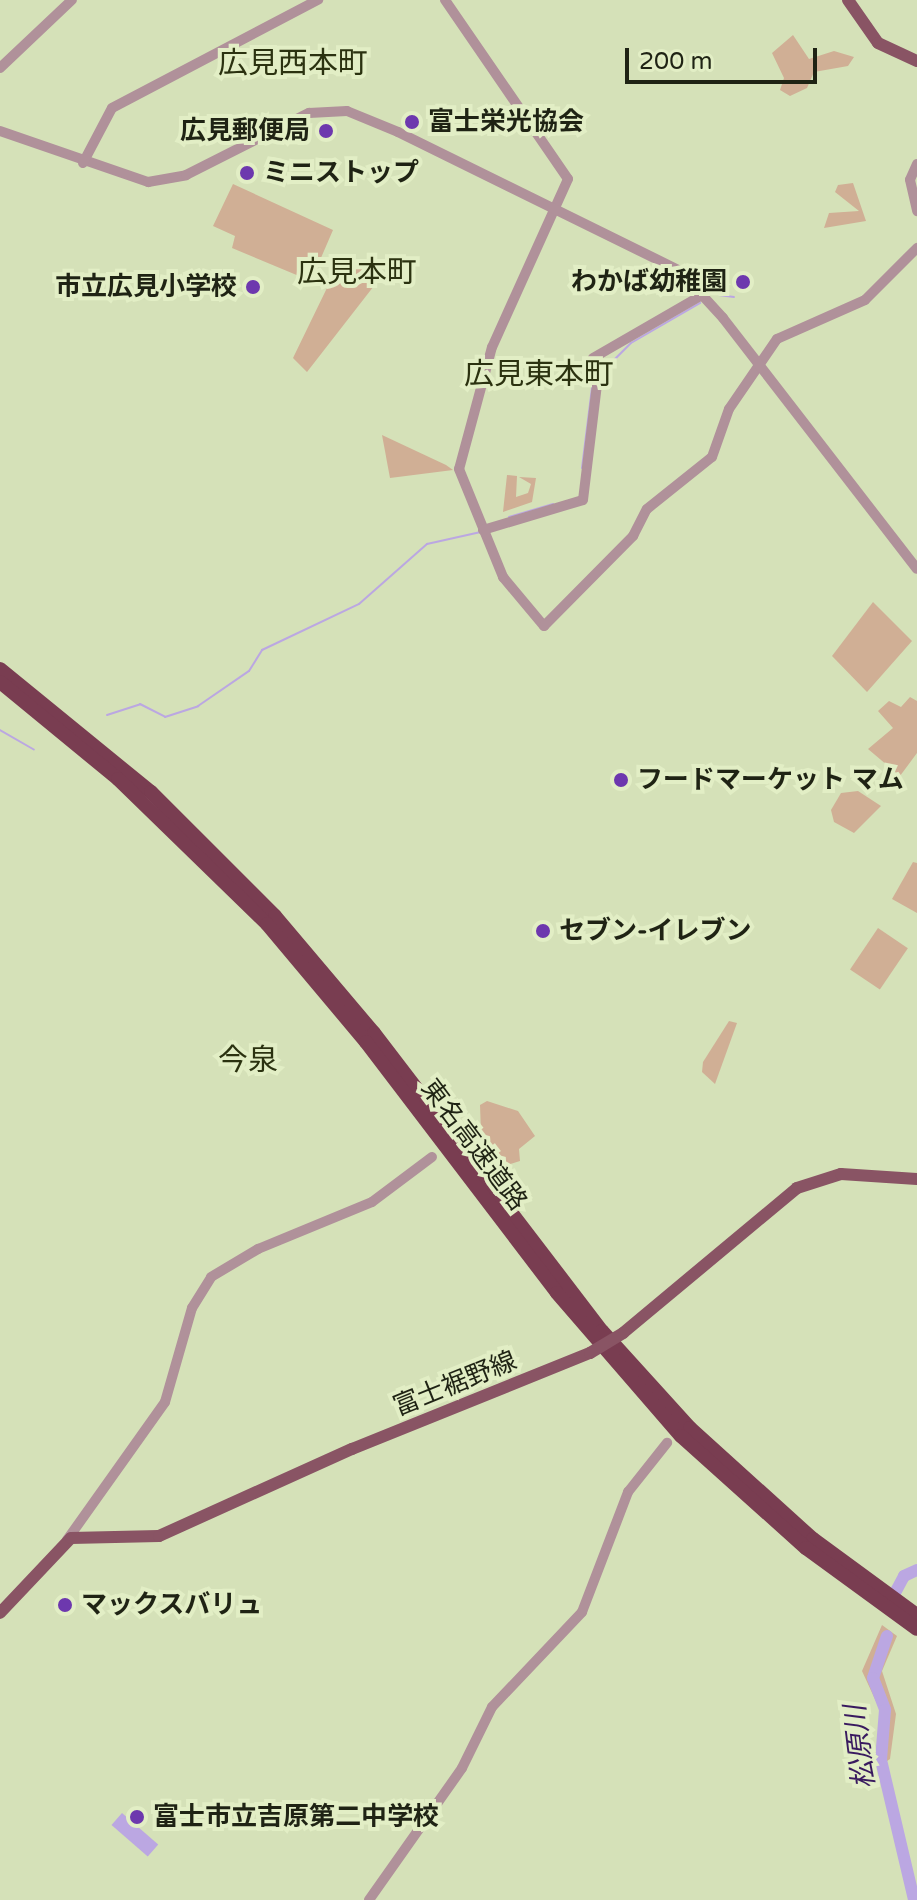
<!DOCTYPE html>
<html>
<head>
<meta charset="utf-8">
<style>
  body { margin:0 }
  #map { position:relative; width:917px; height:1900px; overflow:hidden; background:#d5e1b8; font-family:"Varela Round","Noto Sans JP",sans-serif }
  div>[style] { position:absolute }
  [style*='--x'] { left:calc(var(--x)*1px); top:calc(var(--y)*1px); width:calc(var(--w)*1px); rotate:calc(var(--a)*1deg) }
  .green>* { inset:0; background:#d0af95; transform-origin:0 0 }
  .water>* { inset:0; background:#bba7e2; transform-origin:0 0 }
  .stream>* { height:2px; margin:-1px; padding:0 1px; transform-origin:1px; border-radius:1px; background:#bba7e2 }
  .river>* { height:12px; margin:-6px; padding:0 6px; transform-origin:6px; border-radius:6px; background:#bba7e2 }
  .tertiary>* { height:10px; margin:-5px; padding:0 5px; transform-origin:5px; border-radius:5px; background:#b0919a }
  .primary>* { height:12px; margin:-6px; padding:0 6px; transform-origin:6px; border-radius:6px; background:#895464 }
  .motorway>* { height:14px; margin:-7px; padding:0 7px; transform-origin:7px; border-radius:7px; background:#793d51 }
  .primary-bridge>* { height:12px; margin:-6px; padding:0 6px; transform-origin:6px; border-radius:6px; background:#895464 }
  .dots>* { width:22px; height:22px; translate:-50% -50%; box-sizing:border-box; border:4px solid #e2eec5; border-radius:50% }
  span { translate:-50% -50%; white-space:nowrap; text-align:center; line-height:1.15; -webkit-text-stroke:8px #e2eec5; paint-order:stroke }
  .poi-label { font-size:26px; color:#1f2314; font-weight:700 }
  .left { translate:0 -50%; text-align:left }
  .right { translate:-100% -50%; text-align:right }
  .street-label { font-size:26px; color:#1f2314 }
  .water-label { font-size:28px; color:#391a5f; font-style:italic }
  .quarter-label { font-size:30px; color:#2b3210 }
  .scale { position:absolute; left:625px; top:48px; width:192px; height:36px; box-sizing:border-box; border:4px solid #1f2314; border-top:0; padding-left:10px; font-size:24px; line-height:28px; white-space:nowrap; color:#1f2314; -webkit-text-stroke:6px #e2eec5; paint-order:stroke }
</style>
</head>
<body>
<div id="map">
  <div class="green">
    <div style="clip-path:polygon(793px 35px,809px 59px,834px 51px,854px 57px,848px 66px,814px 72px,807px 88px,790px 96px,780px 90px,784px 78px,772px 53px)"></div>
    <div style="clip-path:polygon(853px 183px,866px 221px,824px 228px,829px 213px,859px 211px,835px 192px,838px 185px)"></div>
    <div style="clip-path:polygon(233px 184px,333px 230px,311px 281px,232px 248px,235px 236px,213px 226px)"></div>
    <div style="clip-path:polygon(342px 257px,362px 266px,366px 261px,377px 282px,307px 372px,293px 358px)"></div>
    <div style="clip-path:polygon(382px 435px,446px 465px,453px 470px,390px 478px)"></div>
    <div style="clip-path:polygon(507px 475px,517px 476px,516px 497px,528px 493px,531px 484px,519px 477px,536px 478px,532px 502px,503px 512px)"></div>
    <div style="clip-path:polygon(873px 602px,912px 641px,867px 692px,832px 656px)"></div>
    <div style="clip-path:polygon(910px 697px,917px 701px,917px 753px,900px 776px,868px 749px,893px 728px,878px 711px,889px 701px,901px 707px)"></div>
    <div style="clip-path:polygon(858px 791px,881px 806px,854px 833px,834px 822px,831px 810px,841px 793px)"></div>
    <div style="clip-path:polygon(913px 862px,917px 863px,917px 913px,892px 899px)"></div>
    <div style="left:878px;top:928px;width:36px;height:50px;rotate:34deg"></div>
    <div style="clip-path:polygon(729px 1021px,737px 1023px,715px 1084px,702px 1072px,703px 1062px)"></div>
    <div style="clip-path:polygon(487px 1101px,518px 1111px,535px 1136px,519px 1149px,520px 1161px,497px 1168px,481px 1133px,480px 1105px)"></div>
    <div style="clip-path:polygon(882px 1625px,897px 1636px,882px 1671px,896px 1714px,890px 1759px,877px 1768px,880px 1710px,862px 1671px)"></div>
  </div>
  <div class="water">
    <div style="left:122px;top:1813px;width:48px;height:16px;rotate:41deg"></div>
  </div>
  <div class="stream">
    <div style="--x:719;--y:295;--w:15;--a:8"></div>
    <div style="--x:601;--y:373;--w:42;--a:-45"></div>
    <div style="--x:631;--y:343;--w:80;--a:-30.1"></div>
    <div style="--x:582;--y:468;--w:89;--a:-82.9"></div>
    <div style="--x:509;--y:517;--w:46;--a:-16.5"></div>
    <div style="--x:107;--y:715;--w:35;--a:-18"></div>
    <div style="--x:140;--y:704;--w:28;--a:27"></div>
    <div style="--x:165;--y:717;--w:35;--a:-18"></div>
    <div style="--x:198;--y:706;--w:62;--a:-34.5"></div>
    <div style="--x:249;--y:671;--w:25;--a:-58"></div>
    <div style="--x:262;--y:650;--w:107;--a:-25.4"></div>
    <div style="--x:359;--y:604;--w:91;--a:-41.4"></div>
    <div style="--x:427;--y:544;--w:55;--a:-12.5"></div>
    <div style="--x:0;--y:730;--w:39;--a:30"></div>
  </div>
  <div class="river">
    <div style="--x:895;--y:1593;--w:19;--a:-62"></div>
    <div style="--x:904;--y:1576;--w:14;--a:-25"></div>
    <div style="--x:887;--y:1636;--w:44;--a:108.4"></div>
    <div style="--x:873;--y:1678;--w:34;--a:69"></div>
    <div style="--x:885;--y:1710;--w:50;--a:94.6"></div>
    <div style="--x:881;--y:1760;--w:144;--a:76.7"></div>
  </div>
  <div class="tertiary">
    <div style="--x:445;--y:0;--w:217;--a:55.5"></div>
    <div style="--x:568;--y:179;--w:184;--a:114.3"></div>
    <div style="--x:492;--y:347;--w:126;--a:105.1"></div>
    <div style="--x:459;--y:469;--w:117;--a:67.8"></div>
    <div style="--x:503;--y:577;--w:64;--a:50.1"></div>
    <div style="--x:544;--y:626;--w:127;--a:-45.3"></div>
    <div style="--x:633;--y:536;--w:30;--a:-63"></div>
    <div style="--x:647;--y:509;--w:83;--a:-38.7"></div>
    <div style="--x:712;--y:457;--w:51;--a:-70.5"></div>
    <div style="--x:729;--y:409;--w:85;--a:-55.6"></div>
    <div style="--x:777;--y:339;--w:96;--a:-23.9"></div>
    <div style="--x:865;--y:300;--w:74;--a:-45"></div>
    <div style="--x:0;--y:68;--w:99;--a:-43.4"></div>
    <div style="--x:0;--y:131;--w:157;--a:19"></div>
    <div style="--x:148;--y:182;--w:39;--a:-10"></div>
    <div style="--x:186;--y:175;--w:138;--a:-26.8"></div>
    <div style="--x:309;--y:113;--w:38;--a:-3"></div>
    <div style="--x:347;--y:111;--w:55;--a:22.4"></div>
    <div style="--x:398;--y:132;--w:314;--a:26.2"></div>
    <div style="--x:680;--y:271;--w:64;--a:47.5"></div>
    <div style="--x:723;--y:318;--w:317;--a:52.3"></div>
    <div style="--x:83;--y:163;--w:62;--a:-62.2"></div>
    <div style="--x:112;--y:108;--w:233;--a:-27.7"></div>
    <div style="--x:917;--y:164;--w:17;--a:114"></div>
    <div style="--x:910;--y:180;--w:32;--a:77"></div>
    <div style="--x:483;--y:530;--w:104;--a:-16.7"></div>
    <div style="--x:583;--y:500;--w:117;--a:-83.1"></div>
    <div style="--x:597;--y:384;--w:26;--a:-99"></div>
    <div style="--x:593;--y:358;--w:128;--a:-30"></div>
    <div style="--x:67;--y:1540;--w:169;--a:-54.6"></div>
    <div style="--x:165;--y:1402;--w:98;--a:-74"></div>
    <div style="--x:192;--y:1308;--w:36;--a:-58"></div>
    <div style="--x:211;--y:1277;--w:55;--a:-30.8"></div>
    <div style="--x:258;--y:1249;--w:123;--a:-22.4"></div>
    <div style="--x:372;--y:1202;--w:75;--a:-36.9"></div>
    <div style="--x:369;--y:1900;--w:161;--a:-54.8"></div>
    <div style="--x:462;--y:1768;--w:68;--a:-63.8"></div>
    <div style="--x:492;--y:1707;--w:131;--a:-46.5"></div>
    <div style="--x:582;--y:1612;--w:129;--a:-69"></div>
    <div style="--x:628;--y:1492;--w:63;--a:-51.5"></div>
  </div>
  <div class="primary">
    <div style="--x:848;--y:0;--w:52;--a:55.1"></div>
    <div style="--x:878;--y:43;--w:43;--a:24.8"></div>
    <div style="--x:623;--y:1333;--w:226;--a:-39.8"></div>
    <div style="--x:797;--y:1188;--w:46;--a:-17.7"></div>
    <div style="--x:841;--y:1174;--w:76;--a:3.8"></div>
    <div style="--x:0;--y:1613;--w:103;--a:-46.6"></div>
    <div style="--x:71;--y:1538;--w:88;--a:-1.3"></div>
    <div style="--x:159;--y:1536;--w:212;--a:-24.3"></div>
    <div style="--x:352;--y:1449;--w:257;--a:-22"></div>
  </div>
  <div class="motorway">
    <div style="--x:0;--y:669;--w:195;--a:39.2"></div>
    <div style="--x:151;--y:792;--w:175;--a:45"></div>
    <div style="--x:275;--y:916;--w:153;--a:49.8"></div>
    <div style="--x:374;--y:1033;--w:375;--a:52.6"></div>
    <div style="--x:602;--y:1331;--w:131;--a:47.8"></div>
    <div style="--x:690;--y:1428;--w:166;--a:42.1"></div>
    <div style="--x:813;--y:1539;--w:129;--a:36.2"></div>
    <div style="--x:0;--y:682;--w:153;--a:39.4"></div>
    <div style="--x:118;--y:779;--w:208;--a:44.2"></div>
    <div style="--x:267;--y:924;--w:154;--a:50"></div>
    <div style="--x:366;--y:1042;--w:315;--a:52.7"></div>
    <div style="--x:557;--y:1293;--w:189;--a:49.1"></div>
    <div style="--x:681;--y:1436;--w:168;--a:41.9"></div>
    <div style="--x:806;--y:1548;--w:137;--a:36.1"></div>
  </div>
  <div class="primary-bridge">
    <div style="--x:590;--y:1353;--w:39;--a:-31"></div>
  </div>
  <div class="dots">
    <div style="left:412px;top:122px;background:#6d38ae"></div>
    <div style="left:326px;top:131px;background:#6d38ae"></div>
    <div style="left:247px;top:173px;background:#6d38ae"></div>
    <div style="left:743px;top:282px;background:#6d38ae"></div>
    <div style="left:253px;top:287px;background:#6d38ae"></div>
    <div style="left:621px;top:780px;background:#6d38ae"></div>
    <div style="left:543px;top:931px;background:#6d38ae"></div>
    <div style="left:65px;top:1605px;background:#6d38ae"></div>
    <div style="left:137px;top:1817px;background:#6d38ae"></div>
  </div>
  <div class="poi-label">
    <span class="left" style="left:428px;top:122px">富士栄光協会</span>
    <span class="right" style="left:310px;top:131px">広見郵便局</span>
    <span class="left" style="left:263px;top:173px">ミニストップ</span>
    <span class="right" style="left:727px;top:282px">わかば幼稚園</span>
    <span class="right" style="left:237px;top:287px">市立広見小学校</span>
    <span class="left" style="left:637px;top:780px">フードマーケット マム</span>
    <span class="left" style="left:559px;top:931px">セブン-イレブン</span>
    <span class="left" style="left:81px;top:1605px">マックスバリュ</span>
    <span class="left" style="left:153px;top:1817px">富士市立吉原第二中学校</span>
  </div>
  <div class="street-label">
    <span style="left:474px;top:1145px;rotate:53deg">東名高速道路</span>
    <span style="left:455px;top:1384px;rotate:-22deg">富士裾野線</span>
  </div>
  <div class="water-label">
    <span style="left:860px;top:1747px;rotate:-97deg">松原川</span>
  </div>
  <div class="quarter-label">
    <span style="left:293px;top:64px">広見西本町</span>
    <span style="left:357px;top:273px">広見本町</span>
    <span style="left:539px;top:375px">広見東本町</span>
    <span style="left:248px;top:1061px">今泉</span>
  </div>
  <div class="scale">200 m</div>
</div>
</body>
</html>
